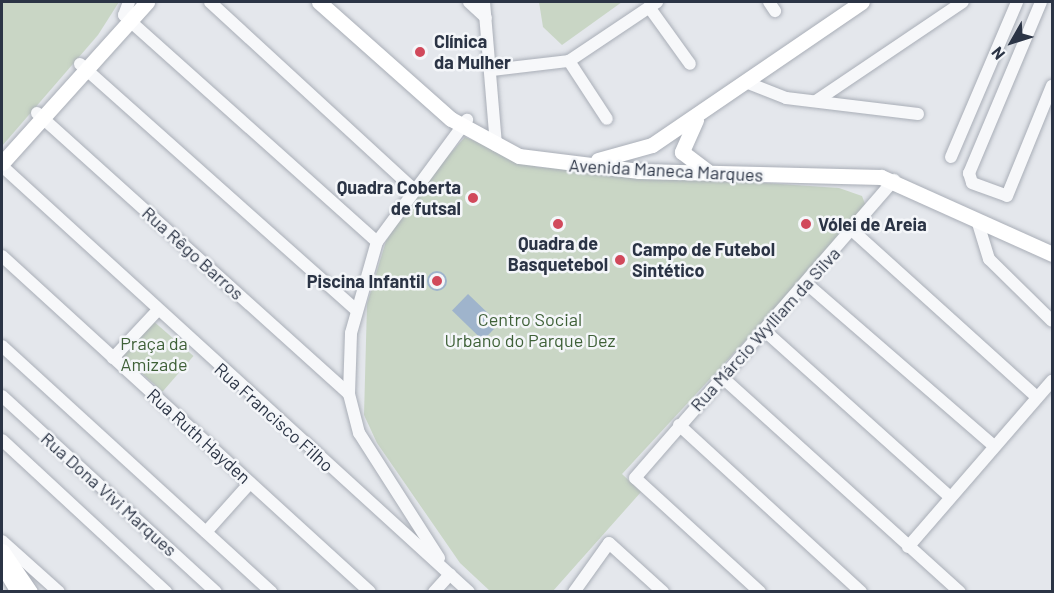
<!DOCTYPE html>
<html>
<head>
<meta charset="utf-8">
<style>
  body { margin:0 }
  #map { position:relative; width:1054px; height:593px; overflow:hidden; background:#e4e7ec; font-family:Barlow,sans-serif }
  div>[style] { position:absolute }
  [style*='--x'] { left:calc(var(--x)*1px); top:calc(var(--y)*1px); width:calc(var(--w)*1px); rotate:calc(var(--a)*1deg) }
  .green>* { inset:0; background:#c9d6c5; transform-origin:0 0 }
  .water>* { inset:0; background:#9fb4cc; transform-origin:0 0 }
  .round { border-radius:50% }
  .roads { filter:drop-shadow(0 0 2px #a9aeb7) drop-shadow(0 0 2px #a9aeb7) }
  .minor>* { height:12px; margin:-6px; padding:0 6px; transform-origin:6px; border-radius:6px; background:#f7f8fa }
  .major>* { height:15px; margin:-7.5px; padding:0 7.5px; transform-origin:7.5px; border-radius:7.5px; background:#fff }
  .dots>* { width:16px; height:16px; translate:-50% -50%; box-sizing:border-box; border:3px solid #f4f6f9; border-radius:50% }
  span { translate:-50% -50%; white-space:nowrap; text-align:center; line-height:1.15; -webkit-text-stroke:5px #f4f6f9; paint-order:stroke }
  .poi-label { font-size:18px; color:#2b3445; font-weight:700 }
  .left { translate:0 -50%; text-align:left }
  .right { translate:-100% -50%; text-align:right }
  .street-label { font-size:18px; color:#2b3445 }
  .park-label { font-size:18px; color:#3f6138 }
  .frame { position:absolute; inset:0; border:3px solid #2b3445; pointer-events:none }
  .north { position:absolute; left:982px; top:12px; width:60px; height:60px; -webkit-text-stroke:4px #f4f6f9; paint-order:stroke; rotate:231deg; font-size:16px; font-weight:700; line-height:24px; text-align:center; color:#2b3445 }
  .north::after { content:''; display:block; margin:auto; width:21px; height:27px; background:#2b3445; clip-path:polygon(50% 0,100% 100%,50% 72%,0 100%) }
</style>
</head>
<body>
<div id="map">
  <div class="green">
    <div style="clip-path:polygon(2px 2px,119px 2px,98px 35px,2px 146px)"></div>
    <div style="clip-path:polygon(539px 2px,622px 2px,562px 45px,543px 27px)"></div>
    <div style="clip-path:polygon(465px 137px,537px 167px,839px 188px,862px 196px,867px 209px,622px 474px,641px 492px,553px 591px,490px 591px,460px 563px,377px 443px,364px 415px,367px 304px,386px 241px,423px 184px)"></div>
    <div style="left:152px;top:320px;width:55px;height:47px;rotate:41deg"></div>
  </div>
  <div class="water">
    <div class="round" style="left:427px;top:271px;width:20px;height:20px"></div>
    <div style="left:468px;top:294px;width:43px;height:23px;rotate:44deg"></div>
  </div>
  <div class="roads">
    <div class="minor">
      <div style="--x:129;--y:2;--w:14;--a:111"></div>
      <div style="--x:124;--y:15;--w:8;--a:45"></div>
      <div style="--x:130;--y:21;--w:331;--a:41.8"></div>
      <div style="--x:210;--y:2;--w:275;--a:42.6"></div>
      <div style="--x:469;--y:2;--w:23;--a:43"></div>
      <div style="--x:484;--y:2;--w:144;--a:85.2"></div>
      <div style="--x:769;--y:2;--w:11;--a:56"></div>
      <div style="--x:1041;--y:2;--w:186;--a:112.8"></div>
      <div style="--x:969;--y:173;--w:10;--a:73"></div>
      <div style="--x:972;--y:183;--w:37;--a:20"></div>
      <div style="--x:1007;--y:196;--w:119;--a:-67.8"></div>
      <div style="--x:649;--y:7;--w:70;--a:54.3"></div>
      <div style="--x:569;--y:61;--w:106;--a:-33.8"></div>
      <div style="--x:80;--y:64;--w:368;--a:41.7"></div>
      <div style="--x:492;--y:70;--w:78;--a:-6.7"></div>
      <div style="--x:569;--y:61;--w:69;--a:56.8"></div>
      <div style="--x:748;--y:83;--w:41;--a:21.5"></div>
      <div style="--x:786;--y:98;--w:133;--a:6.9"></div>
      <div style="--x:816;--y:101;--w:177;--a:-34"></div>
      <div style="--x:37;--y:113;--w:420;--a:42"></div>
      <div style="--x:951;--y:157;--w:168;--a:-66.9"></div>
      <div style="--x:2;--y:166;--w:632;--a:42.37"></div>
      <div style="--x:977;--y:220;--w:41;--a:72.9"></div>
      <div style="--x:989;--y:259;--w:88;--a:44.5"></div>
      <div style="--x:853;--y:231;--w:248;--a:42.1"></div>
      <div style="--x:2;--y:256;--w:498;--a:42.4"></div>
      <div style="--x:807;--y:284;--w:247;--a:40.9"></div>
      <div style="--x:765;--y:331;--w:249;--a:41.9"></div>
      <div style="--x:2;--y:346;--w:365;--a:42.4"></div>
      <div style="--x:113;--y:358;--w:63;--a:-46.9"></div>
      <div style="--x:723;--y:378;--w:319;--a:42.1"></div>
      <div style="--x:2;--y:396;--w:290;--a:42.5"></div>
      <div style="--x:679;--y:425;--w:247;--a:42.5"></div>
      <div style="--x:2;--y:440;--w:224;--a:42.8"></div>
      <div style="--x:206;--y:532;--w:66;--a:-48.1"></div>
      <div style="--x:2;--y:541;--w:76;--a:41.8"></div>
      <div style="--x:908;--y:547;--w:220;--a:-49.1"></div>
      <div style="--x:439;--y:558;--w:148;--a:-122.6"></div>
      <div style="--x:359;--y:433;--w:40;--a:-104.4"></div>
      <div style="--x:349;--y:394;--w:61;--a:-88.1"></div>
      <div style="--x:351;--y:333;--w:95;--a:-74.1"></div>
      <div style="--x:377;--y:242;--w:152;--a:-53.6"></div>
      <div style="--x:434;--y:592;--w:24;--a:-48"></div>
      <div style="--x:574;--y:592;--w:60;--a:-54.5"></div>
      <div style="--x:609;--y:543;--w:73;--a:42.2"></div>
      <div style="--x:760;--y:592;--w:169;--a:-137.6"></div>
      <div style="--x:635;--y:478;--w:395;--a:-49"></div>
    </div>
    <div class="major">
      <div style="--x:319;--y:2;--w:176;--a:41.6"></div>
      <div style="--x:451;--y:119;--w:77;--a:28.6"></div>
      <div style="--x:519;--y:156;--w:121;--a:7.1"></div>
      <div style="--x:639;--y:171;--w:242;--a:1.4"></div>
      <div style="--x:881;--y:177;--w:188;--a:24.2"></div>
      <div style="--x:696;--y:120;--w:35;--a:114"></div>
      <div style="--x:682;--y:152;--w:31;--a:37"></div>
      <div style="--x:598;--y:160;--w:56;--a:-15.5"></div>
      <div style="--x:652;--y:145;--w:254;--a:-34.3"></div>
      <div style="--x:2;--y:163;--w:217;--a:-48"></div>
      <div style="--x:2;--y:551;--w:50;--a:55.7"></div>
      <div style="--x:5;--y:570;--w:26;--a:59"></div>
    </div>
  </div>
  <div class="dots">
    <div style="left:420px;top:52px;background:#d1495b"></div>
    <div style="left:473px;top:198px;background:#d1495b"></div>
    <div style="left:558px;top:224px;background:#d1495b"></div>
    <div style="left:806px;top:224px;background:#d1495b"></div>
    <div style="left:620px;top:260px;background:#d1495b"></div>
    <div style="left:437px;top:281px;background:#d1495b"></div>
  </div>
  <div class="poi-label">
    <span class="left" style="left:434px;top:52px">Clínica<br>da Mulher</span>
    <span class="right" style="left:461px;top:198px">Quadra Coberta<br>de futsal</span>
    <span class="left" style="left:818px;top:224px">Vólei de Areia</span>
    <span style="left:558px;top:254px">Quadra de<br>Basquetebol</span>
    <span class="left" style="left:632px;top:260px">Campo de Futebol<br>Sintético</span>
    <span class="right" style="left:425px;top:281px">Piscina Infantil</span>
  </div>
  <div class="street-label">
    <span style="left:666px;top:170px;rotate:3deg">Avenida Maneca Marques</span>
    <span style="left:193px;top:253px;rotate:42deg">Rua Rêgo Barros</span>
    <span style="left:765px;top:329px;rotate:-48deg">Rua Márcio Wylliam da Silva</span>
    <span style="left:274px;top:417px;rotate:42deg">Rua Francisco Filho</span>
    <span style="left:199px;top:436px;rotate:42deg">Rua Ruth Hayden</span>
    <span style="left:109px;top:494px;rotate:42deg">Rua Dona Vivi Marques</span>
  </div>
  <div class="park-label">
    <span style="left:530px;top:330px">Centro Social<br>Urbano do Parque Dez</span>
    <span style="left:154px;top:354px">Praça da<br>Amizade</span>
  </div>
  <div class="frame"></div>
  <div class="north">N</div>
</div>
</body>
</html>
